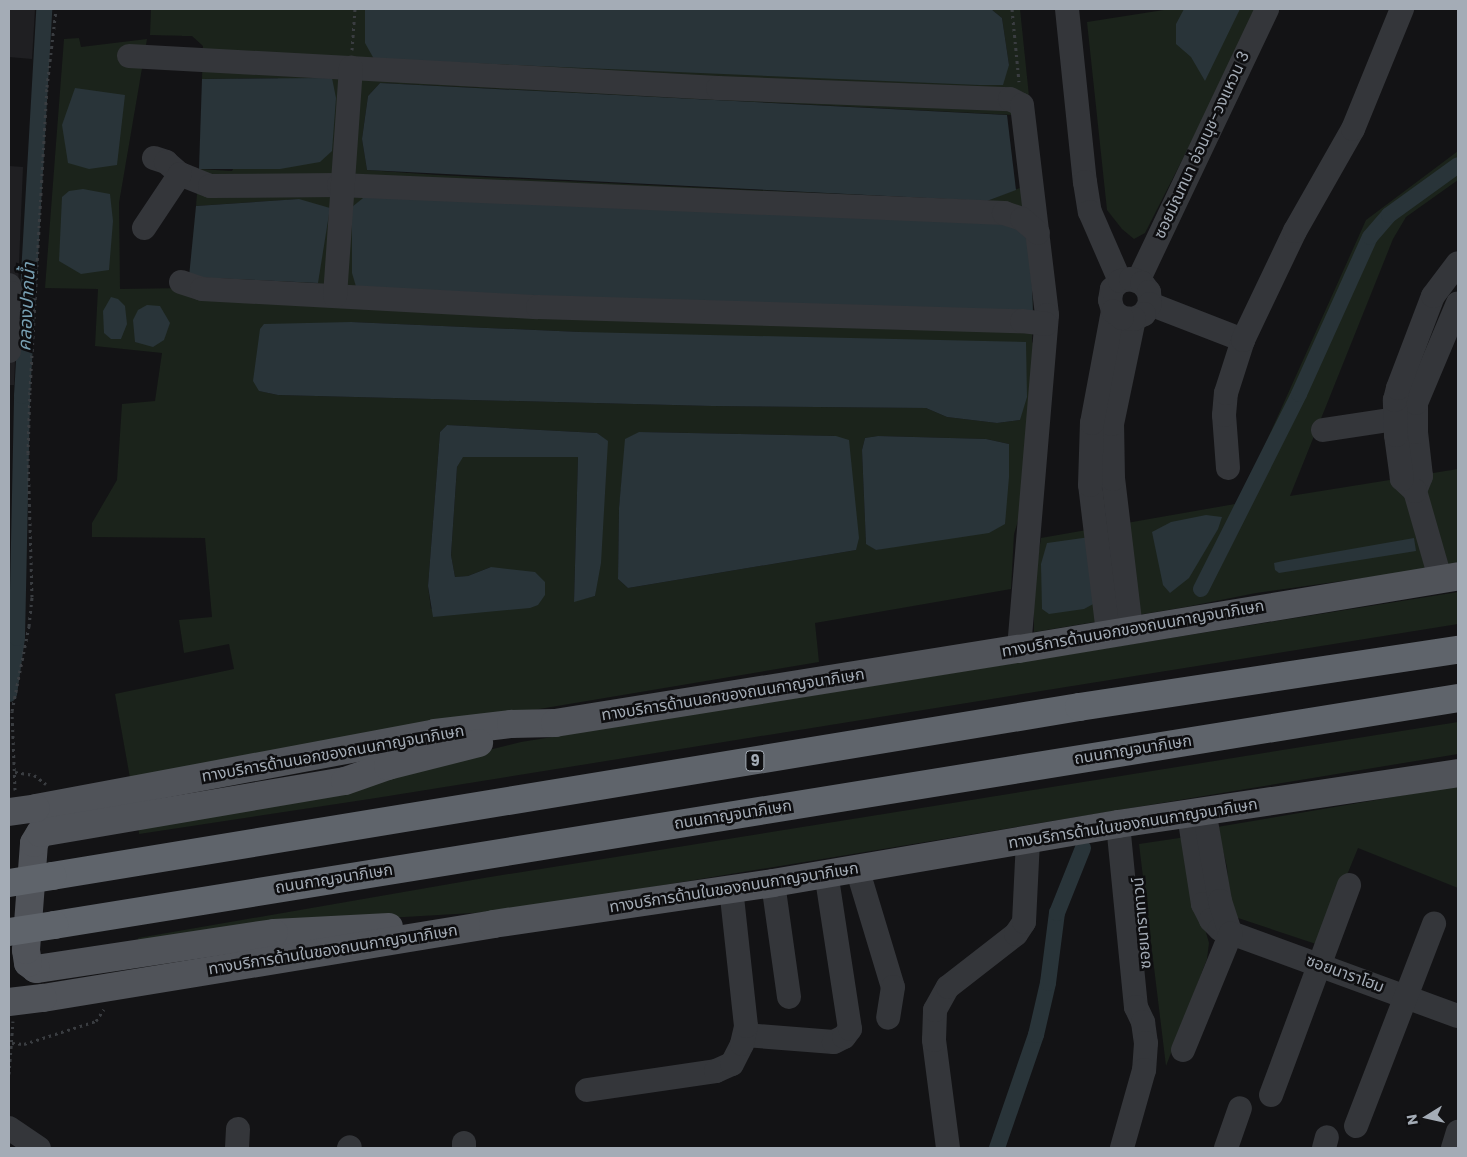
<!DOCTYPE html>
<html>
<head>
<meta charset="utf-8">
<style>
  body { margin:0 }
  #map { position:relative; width:1467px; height:1157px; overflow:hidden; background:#131315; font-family:Poppins,"Noto Sans Thai",sans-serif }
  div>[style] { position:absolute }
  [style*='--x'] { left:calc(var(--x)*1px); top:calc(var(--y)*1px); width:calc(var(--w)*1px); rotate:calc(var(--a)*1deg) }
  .built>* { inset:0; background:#1f1f22 }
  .green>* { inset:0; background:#1b231b }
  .water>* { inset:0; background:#293439 }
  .canal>* { height:16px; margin:-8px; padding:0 8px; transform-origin:8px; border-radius:8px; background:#293439 }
  .path>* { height:3px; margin-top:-1.5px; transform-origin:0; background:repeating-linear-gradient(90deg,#3a3d41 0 2.5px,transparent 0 6.5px) }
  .minor>* { height:24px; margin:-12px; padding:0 12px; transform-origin:12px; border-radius:12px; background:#34363a }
  .major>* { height:28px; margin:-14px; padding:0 14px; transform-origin:14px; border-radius:14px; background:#505359 }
  .highway>* { height:28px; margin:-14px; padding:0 14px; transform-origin:14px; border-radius:14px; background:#5f646b }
  .major-bridge>* { height:28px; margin:-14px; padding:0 14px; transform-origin:14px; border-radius:14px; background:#505359 }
  .highway-bridge>* { height:28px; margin:-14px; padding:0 14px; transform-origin:14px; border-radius:14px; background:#5f646b }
  span { translate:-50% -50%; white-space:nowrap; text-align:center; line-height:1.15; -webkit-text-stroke:5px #0e0e10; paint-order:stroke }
  .shield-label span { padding:1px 4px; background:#0e0e10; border:1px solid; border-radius:4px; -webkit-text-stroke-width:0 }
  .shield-label { font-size:15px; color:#a4acb6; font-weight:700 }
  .street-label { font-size:16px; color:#a4acb6 }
  .water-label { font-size:18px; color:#78a0b3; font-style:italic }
  .frame { position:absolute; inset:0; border:10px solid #a4acb6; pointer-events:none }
  .north { position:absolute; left:1402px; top:1092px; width:50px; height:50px; -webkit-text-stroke:4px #0e0e10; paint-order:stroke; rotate:260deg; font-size:14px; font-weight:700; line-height:20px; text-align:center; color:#a4acb6 }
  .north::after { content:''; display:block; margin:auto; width:18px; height:22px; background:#a4acb6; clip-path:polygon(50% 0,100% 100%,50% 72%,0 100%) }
</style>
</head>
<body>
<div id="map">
  <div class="built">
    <div style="clip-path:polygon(9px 9px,35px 9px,32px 59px,9px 57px)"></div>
    <div style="clip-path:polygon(9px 166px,23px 167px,14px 385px,9px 385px)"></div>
  </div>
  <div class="green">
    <div style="clip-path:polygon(evenodd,151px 9px,365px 9px,365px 43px,1009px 65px,1002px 18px,991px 9px,1020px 9px,1030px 106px,1014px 115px,380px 83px,368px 96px,362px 139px,367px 170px,438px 175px,987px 201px,1027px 185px,1033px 313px,1032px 342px,1038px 348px,1022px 508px,1014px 534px,1011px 589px,815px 623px,819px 662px,130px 778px,115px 694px,234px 669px,229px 644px,184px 653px,179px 620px,212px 617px,205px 538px,92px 537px,92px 523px,117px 480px,122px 404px,155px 401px,162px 353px,95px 346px,98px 289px,45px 288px,64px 39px,79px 38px,81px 47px,147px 39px,119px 203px,120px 289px,188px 288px,189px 277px,318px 283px,299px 199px,196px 206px,199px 169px,232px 171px,278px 78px,202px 79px,203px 46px,192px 36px,150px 35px,151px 9px,351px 322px,580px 332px,1020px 420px,997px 423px,947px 417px,926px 408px,712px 406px,278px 395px,259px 391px,351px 322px,151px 9px,447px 425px,597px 433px,607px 441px,595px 596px,574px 601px,578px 457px,462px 457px,457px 467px,451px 555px,455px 577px,468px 576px,491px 567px,431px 609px,428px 586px,440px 432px,447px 425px,151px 9px,640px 432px,836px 436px,856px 550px,628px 588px,618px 579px,619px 508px,626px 439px,640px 432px,151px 9px,878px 436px,986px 439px,1009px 444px,903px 544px,876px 550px,866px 543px,862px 450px,865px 438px,878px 436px)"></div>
    <div style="clip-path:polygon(1170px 9px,1259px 9px,1145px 233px,1134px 239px,1122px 229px,1107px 210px,1087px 22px)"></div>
    <div style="clip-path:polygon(1458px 151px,1458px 180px,1406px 217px,1393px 239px,1290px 496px,1458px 469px,1458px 565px,1256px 593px,1186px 607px,1034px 632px,1034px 585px,1041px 538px,1235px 504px,1254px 469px,1366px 220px)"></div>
    <div style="clip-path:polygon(1458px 592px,1458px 624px,376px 798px,139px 834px,138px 823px,388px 775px,521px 742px)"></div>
    <div style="clip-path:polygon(1458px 722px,1458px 754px,507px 911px,370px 919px,139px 950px,138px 938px,484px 878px)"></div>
    <div style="clip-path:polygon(1458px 786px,1458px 888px,1358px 848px,1320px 941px,1316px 944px,1235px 917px,1229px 894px,1227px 867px,1217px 827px)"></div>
    <div style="clip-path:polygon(1186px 837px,1194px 890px,1209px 943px,1207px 959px,1166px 1066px,1139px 844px)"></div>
  </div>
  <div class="water">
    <div style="clip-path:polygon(365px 9px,991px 9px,1002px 18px,1009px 65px,1003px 85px,979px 85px,374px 59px,365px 43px)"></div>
    <div style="clip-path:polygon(1184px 9px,1240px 9px,1205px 81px,1191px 57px,1176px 44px,1176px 24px)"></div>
    <div style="clip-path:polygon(332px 78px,336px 98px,332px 151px,320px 162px,280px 169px,199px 169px,202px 79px)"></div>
    <div style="clip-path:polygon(380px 83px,1007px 115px,1016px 190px,987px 201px,367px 170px,362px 139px,368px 96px)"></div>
    <div style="clip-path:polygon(75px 88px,125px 95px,117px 165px,89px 169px,68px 163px,62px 125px)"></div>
    <div style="clip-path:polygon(83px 189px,110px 194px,113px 221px,109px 270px,81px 274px,59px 261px,62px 197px,69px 191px)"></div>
    <div style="clip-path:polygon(368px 194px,1020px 224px,1030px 236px,1033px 313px,357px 290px,352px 273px,352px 207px)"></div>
    <div style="clip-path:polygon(299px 199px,330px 208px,318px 283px,189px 277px,196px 206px)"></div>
    <div style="clip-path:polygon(111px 297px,118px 299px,125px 306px,127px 324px,121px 339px,111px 339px,104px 333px,103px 311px)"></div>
    <div style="clip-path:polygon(147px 305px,160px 306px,170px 323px,164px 340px,153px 347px,135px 342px,133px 320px,138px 310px)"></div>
    <div style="clip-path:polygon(351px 322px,580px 332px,1026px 342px,1027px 397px,1020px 420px,997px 423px,947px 417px,926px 408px,712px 406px,278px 395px,259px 391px,253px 381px,260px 329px,264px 324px)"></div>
    <div style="clip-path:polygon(447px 425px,597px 433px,608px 441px,601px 563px,595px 596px,574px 602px,578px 457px,463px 457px,457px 467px,451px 555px,455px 577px,468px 576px,491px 567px,535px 572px,545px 582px,545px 595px,538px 605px,530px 608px,433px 617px,428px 586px,440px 432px)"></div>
    <div style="clip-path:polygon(639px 432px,836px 436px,849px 440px,859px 538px,856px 550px,628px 588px,618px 579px,619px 508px,625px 439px)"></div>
    <div style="clip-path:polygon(878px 436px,986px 439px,1009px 444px,1009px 477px,1005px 524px,989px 533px,876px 550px,866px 544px,862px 450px,865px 438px)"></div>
    <div style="clip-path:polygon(1206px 515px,1222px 517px,1218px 529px,1189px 578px,1170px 593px,1163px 585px,1152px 532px,1171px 522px)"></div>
    <div style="clip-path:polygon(1090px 537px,1097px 602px,1084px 609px,1049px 614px,1042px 609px,1041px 564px,1047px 543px)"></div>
    <div style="clip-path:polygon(1414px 538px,1416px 551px,1279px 573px,1275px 570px,1274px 563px,1283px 561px)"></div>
  </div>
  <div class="canal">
    <div style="--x:1201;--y:589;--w:218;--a:-63.3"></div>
    <div style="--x:1299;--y:394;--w:172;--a:-65.7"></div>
    <div style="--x:1370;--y:237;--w:29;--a:-49"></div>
    <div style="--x:1389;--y:215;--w:85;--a:-35.9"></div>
    <div style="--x:9;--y:694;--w:57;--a:-81.9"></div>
    <div style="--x:17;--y:638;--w:242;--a:-88.8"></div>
    <div style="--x:22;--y:396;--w:388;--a:-86.7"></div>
    <div style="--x:997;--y:1148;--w:120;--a:-71"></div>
    <div style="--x:1036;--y:1035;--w:53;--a:-77"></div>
    <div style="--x:1048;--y:983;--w:71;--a:-82.7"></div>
    <div style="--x:1057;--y:913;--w:70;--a:-68.2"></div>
  </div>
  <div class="path">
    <div style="--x:1012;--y:9;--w:73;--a:84.5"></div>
    <div style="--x:352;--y:50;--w:41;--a:-85.8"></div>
    <div style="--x:15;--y:772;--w:19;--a:9"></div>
    <div style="--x:34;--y:775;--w:15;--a:37"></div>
    <div style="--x:15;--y:790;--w:79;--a:-92.2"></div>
    <div style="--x:12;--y:711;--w:87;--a:-78.7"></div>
    <div style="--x:29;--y:626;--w:29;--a:-84"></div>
    <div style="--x:32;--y:597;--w:144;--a:-91.6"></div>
    <div style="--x:28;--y:453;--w:63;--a:-88.2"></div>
    <div style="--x:30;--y:390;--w:303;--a:-86.8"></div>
    <div style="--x:47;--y:87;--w:79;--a:-83.4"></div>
    <div style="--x:12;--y:1043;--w:12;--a:5"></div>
    <div style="--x:24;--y:1044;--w:76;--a:-17.7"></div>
    <div style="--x:96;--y:1021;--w:14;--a:-56"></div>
    <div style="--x:9;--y:1074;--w:53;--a:-85.7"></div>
  </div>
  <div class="minor">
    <div style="--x:1067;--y:9;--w:174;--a:84.1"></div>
    <div style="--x:1085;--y:182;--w:30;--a:81"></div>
    <div style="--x:1090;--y:212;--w:75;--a:66.5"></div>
    <div style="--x:129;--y:56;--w:590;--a:3.11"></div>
    <div style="--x:718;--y:88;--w:292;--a:2.2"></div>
    <div style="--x:1010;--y:99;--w:13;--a:27"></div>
    <div style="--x:1022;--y:105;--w:211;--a:83.2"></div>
    <div style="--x:1047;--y:315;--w:335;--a:94.8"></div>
    <div style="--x:154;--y:158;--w:13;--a:18"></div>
    <div style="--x:166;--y:162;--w:18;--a:41"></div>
    <div style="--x:180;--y:174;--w:32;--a:22"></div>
    <div style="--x:210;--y:186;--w:129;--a:-0.4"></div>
    <div style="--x:339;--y:185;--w:666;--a:2.41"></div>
    <div style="--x:1004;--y:213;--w:19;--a:18"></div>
    <div style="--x:1022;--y:219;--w:21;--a:41"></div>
    <div style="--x:144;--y:228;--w:65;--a:-56.3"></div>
    <div style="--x:1138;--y:281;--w:301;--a:-64.6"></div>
    <div style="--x:181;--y:282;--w:22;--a:18"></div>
    <div style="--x:202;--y:289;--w:336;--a:3.1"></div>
    <div style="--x:538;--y:307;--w:484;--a:1.7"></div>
    <div style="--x:1022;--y:321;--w:24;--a:7"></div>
    <div style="--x:9;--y:285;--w:8;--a:76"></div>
    <div style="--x:11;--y:293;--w:58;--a:92"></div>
    <div style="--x:335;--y:296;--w:229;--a:-86"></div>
    <div style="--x:1150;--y:304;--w:100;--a:21.2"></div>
    <div style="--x:1323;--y:430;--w:87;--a:-8.6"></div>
    <div style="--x:1228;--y:468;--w:53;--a:-94.3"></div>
    <div style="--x:1224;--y:415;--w:22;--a:-85"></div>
    <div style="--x:1226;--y:393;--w:56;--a:-72.2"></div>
    <div style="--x:1243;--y:340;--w:121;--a:-64.5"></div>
    <div style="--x:1295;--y:231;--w:117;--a:-60.4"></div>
    <div style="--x:1353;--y:129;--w:130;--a:-67.8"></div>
    <div style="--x:1415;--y:491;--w:16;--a:-68"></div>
    <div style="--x:1421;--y:476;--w:44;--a:-96.5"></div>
    <div style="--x:1416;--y:432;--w:29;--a:-90"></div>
    <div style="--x:1416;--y:403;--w:108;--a:-67.2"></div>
    <div style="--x:1440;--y:578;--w:91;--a:-106"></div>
    <div style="--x:1415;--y:491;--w:18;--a:-137"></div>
    <div style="--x:1402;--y:479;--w:44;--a:-97.8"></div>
    <div style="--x:1396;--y:435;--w:35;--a:-92"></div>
    <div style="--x:1395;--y:400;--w:12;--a:-76"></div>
    <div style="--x:1398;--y:388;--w:98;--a:-69.2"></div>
    <div style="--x:1433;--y:296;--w:41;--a:-52.9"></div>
    <div style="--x:1131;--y:629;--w:151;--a:-96.8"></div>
    <div style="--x:1113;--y:479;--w:55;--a:-91"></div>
    <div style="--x:1112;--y:424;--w:107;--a:-78.2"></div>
    <div style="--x:1108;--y:633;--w:149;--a:-96.9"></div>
    <div style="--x:1090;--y:485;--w:62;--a:-88.2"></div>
    <div style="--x:1092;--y:423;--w:114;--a:-79.4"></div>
    <div style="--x:1113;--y:311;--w:11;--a:-105"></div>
    <div style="--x:1110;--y:300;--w:11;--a:-80"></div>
    <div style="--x:1112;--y:289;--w:11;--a:-45"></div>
    <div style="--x:1120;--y:281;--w:11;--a:-10"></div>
    <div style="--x:1131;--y:279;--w:12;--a:20"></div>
    <div style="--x:1142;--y:283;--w:11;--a:52"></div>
    <div style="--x:1149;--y:292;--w:12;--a:85"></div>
    <div style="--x:1150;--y:304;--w:12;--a:121"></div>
    <div style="--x:1144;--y:314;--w:11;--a:153"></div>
    <div style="--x:1134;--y:319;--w:12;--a:-175"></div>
    <div style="--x:1122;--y:318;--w:11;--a:-142"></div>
    <div style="--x:1189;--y:815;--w:90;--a:81.1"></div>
    <div style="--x:1203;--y:904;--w:18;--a:63"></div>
    <div style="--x:1211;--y:920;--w:13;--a:45"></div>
    <div style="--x:1220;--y:929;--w:253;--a:20.1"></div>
    <div style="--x:1118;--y:824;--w:184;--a:84.4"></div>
    <div style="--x:1136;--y:1007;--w:17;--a:65"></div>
    <div style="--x:1143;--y:1022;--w:21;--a:82"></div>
    <div style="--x:1146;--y:1043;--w:27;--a:94"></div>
    <div style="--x:1144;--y:1070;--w:81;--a:105.8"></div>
    <div style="--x:1207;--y:827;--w:75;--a:80"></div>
    <div style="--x:1220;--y:901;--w:32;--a:72"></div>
    <div style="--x:857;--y:868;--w:124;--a:73.2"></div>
    <div style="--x:893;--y:987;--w:31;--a:99"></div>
    <div style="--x:773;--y:883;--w:115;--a:82"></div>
    <div style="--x:745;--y:1035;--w:89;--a:4.5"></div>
    <div style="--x:834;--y:1042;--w:11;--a:-27"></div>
    <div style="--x:844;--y:1037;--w:10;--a:-53"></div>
    <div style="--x:850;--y:1029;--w:158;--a:-98.7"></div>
    <div style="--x:1183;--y:1050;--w:126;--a:-67.7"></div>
    <div style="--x:587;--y:1090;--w:130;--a:-8.4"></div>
    <div style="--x:716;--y:1071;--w:17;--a:-24"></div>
    <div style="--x:732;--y:1064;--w:22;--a:-63"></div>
    <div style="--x:742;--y:1044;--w:18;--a:-77"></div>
    <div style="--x:746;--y:1026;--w:138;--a:-96.2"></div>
    <div style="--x:1271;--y:1095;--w:224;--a:-69.6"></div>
    <div style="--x:1356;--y:1126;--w:217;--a:-68.9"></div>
    <div style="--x:9;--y:1128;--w:36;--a:34"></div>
    <div style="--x:237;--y:1148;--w:19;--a:-87"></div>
    <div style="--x:349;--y:1148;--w:1;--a:-45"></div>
    <div style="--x:464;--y:1148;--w:5;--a:-90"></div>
    <div style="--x:948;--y:1148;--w:109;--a:-97.4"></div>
    <div style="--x:934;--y:1040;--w:30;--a:-88"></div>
    <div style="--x:935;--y:1010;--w:26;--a:-61"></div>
    <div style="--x:948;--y:987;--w:86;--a:-37.9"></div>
    <div style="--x:1016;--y:934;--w:14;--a:-56"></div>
    <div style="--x:1024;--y:922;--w:82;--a:-87.2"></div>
    <div style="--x:1226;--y:1148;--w:42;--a:-70.7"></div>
    <div style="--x:1324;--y:1148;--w:11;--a:-75"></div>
    <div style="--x:1453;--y:1148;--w:17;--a:-73"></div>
  </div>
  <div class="major">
    <div style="--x:36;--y:808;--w:406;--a:-10.6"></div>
    <div style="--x:435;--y:733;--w:77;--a:-6.8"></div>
    <div style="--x:511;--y:724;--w:44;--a:-1.3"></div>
    <div style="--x:555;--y:723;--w:470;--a:-9.1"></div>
    <div style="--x:1019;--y:649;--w:445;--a:-9.4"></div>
    <div style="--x:389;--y:927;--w:115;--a:177"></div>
    <div style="--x:274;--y:933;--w:241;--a:171.4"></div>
    <div style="--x:36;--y:969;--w:10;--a:-143"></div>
    <div style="--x:28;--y:963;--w:13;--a:-99"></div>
    <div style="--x:26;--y:950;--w:107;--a:-85.7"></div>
    <div style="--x:34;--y:843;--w:12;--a:-59"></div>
    <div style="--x:40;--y:833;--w:309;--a:-9.7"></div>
    <div style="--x:345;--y:781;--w:46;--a:-19.2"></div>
    <div style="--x:388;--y:766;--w:94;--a:-14.2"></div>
    <div style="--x:43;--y:998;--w:456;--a:-9.3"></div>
    <div style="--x:493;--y:924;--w:283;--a:-8.3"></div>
    <div style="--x:773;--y:883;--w:350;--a:-9.7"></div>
    <div style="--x:1118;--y:824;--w:344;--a:-8.5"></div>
  </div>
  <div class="highway">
    <div style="--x:52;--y:876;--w:1041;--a:-9.34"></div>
    <div style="--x:1079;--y:707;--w:383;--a:-8.6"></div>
    <div style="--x:54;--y:925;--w:1422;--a:-9.18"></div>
  </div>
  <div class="major-bridge">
    <div style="--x:9;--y:812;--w:27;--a:-8"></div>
    <div style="--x:9;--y:1002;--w:34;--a:-7"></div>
  </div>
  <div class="highway-bridge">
    <div style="--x:9;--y:883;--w:44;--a:-9.2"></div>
    <div style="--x:9;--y:932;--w:46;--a:-8.8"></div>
  </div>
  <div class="shield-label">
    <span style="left:755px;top:761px">9</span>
  </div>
  <div class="street-label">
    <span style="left:1202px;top:145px;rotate:-65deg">ซอยมัณฑนา อ่อนนุช-วงแหวน 3</span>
    <span style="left:1133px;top:629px;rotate:-10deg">ทางบริการด้านนอกของถนนกาญจนาภิเษก</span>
    <span style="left:733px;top:695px;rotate:-9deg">ทางบริการด้านนอกของถนนกาญจนาภิเษก</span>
    <span style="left:1133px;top:750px;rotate:-9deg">ถนนกาญจนาภิเษก</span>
    <span style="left:333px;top:754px;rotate:-10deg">ทางบริการด้านนอกของถนนกาญจนาภิเษก</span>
    <span style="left:733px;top:815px;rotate:-9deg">ถนนกาญจนาภิเษก</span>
    <span style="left:1133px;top:824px;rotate:-9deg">ทางบริการด้านในของถนนกาญจนาภิเษก</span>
    <span style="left:334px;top:879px;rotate:-9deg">ถนนกาญจนาภิเษก</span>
    <span style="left:734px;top:888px;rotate:-9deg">ทางบริการด้านในของถนนกาญจนาภิเษก</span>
    <span style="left:1142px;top:923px;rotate:-95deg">ซอยนาราทาวน์</span>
    <span style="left:333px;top:950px;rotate:-9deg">ทางบริการด้านในของถนนกาญจนาภิเษก</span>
    <span style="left:1345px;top:974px;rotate:20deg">ซอยนาราโฮม</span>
  </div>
  <div class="water-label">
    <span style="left:27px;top:307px;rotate:-87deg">คลองปากน้ำ</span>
  </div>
  <div class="frame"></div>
  <div class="north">N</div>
</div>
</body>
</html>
